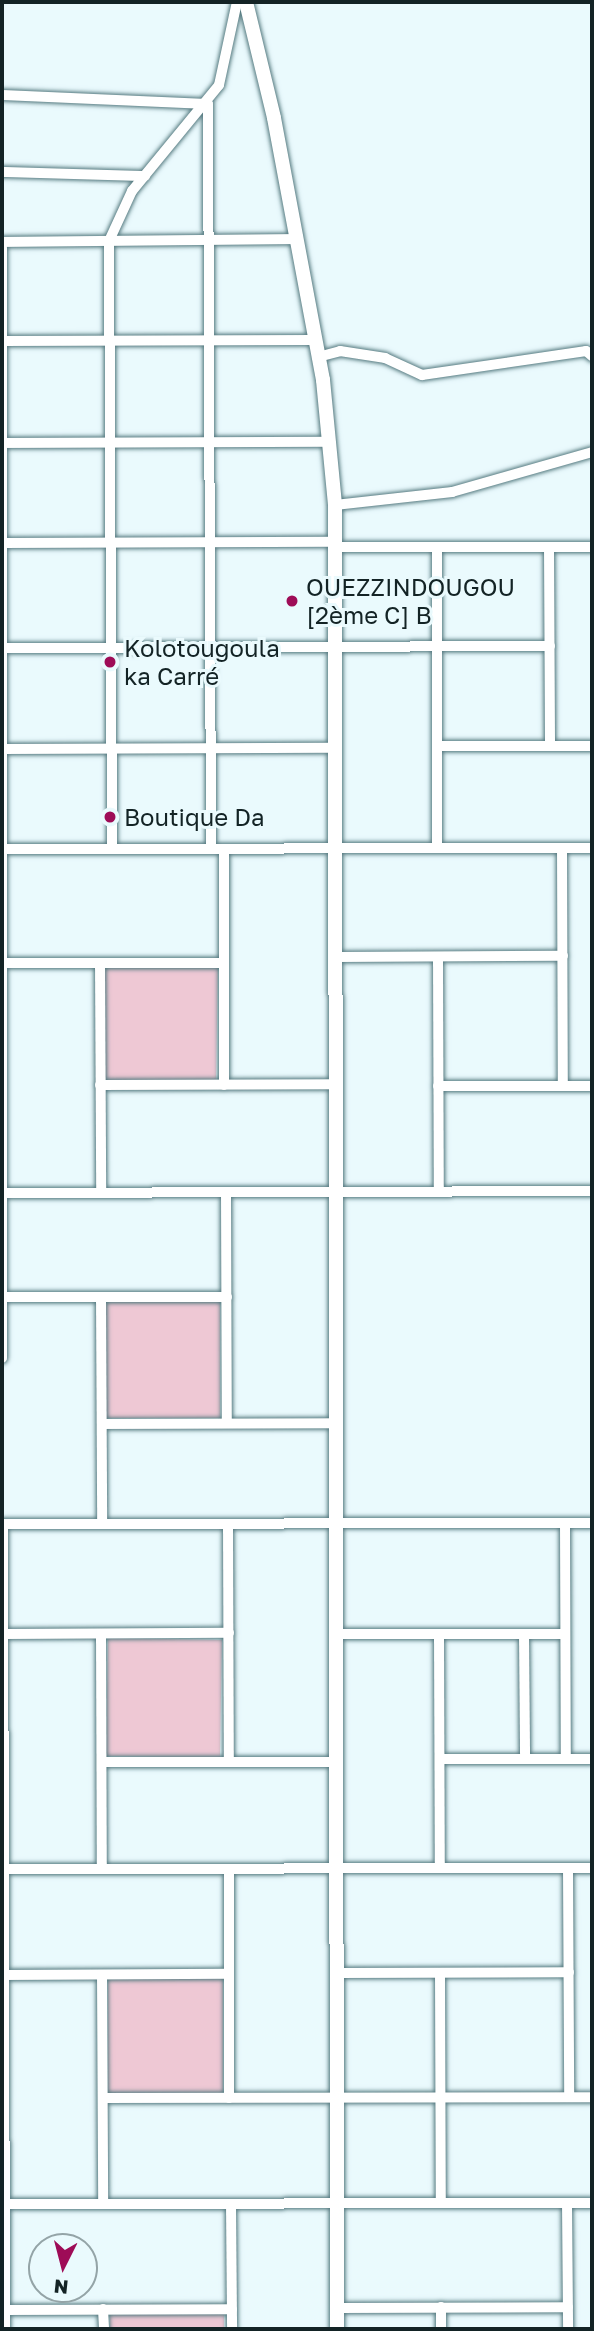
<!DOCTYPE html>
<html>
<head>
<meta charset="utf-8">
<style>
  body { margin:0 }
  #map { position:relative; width:594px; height:2331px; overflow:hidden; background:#eafafd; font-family:"Golos Text",sans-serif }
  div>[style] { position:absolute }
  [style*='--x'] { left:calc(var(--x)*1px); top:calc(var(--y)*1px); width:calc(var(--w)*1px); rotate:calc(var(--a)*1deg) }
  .green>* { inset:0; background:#eec8d4; transform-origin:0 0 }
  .roads { filter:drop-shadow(0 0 2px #567b81) drop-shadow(0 0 2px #567b81) }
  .minor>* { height:10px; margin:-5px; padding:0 5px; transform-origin:5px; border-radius:5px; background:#fff }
  .tertiary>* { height:14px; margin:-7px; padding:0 7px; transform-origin:7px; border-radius:7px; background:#fff }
  .dots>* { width:19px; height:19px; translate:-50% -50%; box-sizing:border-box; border:4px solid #eafafd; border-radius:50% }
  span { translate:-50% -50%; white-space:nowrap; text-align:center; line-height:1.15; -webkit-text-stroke:6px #eafafd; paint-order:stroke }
  .poi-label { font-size:24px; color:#132325 }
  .left { translate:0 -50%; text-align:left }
  .frame { position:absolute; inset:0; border:4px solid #132325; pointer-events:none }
  .north { position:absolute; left:28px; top:2233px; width:70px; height:70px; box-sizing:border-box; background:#eafafd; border:2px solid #94a4a7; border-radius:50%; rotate:186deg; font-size:19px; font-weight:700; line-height:28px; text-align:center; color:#132325 }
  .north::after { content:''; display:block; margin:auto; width:24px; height:32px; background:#9e0c57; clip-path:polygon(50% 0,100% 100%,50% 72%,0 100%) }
</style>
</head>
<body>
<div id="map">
  <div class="green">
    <div style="left:104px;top:964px;width:114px;height:118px;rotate:1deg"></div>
    <div style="left:105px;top:1301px;width:115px;height:117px"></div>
    <div style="left:108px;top:1638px;width:114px;height:118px;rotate:1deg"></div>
    <div style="left:108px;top:1976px;width:115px;height:118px"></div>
    <div style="left:110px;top:2313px;width:114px;height:16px"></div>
  </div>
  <div class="roads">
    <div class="minor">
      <div style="--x:2;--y:95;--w:206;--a:2.5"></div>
      <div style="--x:208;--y:104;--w:745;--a:89.77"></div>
      <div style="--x:2;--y:172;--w:143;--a:1.6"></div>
      <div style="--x:2;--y:242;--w:293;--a:-0.6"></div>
      <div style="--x:2;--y:248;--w:1110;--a:90"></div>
      <div style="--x:2;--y:341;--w:313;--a:-0.2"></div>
      <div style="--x:318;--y:357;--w:23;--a:-15"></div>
      <div style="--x:340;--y:351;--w:46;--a:8.8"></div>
      <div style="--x:385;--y:358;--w:41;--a:24.7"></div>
      <div style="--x:422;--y:375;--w:166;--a:-8.3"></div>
      <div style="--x:586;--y:351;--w:8;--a:40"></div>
      <div style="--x:2;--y:443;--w:327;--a:-0.2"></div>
      <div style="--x:335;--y:505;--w:118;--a:-6.3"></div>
      <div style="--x:452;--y:492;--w:146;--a:-15.9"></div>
      <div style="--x:3;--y:543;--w:332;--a:-0.2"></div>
      <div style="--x:335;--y:547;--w:257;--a:0"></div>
      <div style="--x:437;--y:547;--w:301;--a:90"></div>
      <div style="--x:549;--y:547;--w:199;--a:89.7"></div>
      <div style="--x:2;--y:648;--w:548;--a:-0.21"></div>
      <div style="--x:437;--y:746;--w:155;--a:0"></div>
      <div style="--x:2;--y:749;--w:333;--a:-0.2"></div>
      <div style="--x:562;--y:848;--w:238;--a:89.8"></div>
      <div style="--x:2;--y:849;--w:590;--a:-0.1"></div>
      <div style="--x:112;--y:849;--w:608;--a:-90.28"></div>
      <div style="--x:109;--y:241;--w:55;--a:-65.3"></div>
      <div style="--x:132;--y:191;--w:137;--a:-50.6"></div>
      <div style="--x:219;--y:85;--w:85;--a:-77.8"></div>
      <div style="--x:224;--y:849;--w:236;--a:90"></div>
      <div style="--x:336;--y:957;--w:227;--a:-0.3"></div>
      <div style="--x:438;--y:957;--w:235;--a:89.8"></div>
      <div style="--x:4;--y:963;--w:220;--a:0"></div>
      <div style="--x:100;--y:963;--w:229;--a:89.7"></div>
      <div style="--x:100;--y:1085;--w:236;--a:-0.2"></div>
      <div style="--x:438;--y:1086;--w:154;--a:0"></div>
      <div style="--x:226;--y:1192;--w:231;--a:89.8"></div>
      <div style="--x:2;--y:1193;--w:590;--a:-0.19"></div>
      <div style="--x:5;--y:1297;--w:222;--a:0"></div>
      <div style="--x:101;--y:1297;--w:227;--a:89.7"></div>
      <div style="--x:102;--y:1424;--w:234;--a:-0.2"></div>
      <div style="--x:565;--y:1523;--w:236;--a:89.8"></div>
      <div style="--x:2;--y:1524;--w:590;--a:-0.1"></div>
      <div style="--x:3;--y:1524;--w:805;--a:89.86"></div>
      <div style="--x:228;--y:1524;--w:238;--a:89.8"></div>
      <div style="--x:4;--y:1634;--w:225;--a:-0.3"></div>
      <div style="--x:101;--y:1634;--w:235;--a:89.8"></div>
      <div style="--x:336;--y:1634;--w:229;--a:0"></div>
      <div style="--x:439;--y:1634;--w:234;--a:89.8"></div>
      <div style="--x:524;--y:1634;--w:125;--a:89.5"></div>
      <div style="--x:440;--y:1759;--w:152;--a:0"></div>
      <div style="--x:102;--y:1762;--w:234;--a:0"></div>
      <div style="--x:568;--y:1868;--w:229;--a:89.7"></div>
      <div style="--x:2;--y:1869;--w:590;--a:-0.1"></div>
      <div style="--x:229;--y:1869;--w:229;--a:90"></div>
      <div style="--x:337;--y:1973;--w:232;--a:-0.2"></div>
      <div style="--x:440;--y:1973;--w:230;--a:89.8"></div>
      <div style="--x:2;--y:1975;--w:227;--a:-0.3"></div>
      <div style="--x:102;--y:1975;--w:229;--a:89.7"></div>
      <div style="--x:103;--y:2098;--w:489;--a:-0.1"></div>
      <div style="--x:567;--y:2203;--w:126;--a:89.5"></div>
      <div style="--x:2;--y:2204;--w:590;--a:-0.1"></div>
      <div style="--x:231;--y:2204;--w:125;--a:89.5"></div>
      <div style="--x:441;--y:2307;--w:22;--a:90"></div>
      <div style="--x:337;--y:2308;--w:231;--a:-0.2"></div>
      <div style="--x:103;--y:2309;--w:20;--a:87"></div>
      <div style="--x:2;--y:2310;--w:230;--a:-0.2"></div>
    </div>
    <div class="tertiary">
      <div style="--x:246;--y:2;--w:119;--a:76.4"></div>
      <div style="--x:274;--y:118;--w:267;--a:79.4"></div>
      <div style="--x:323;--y:380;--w:126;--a:84.5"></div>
      <div style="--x:335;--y:505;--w:1824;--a:89.94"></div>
    </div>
  </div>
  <div class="dots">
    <div style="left:292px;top:601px;background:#9e0c57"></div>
    <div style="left:110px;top:662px;background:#9e0c57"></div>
    <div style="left:110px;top:817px;background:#9e0c57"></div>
  </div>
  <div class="poi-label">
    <span class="left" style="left:306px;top:601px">OUEZZINDOUGOU<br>[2ème C] B</span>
    <span class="left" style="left:124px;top:662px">Kolotougoula<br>ka Carré</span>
    <span class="left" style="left:124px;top:817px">Boutique Da</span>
  </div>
  <div class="frame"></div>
  <div class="north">N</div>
</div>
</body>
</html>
